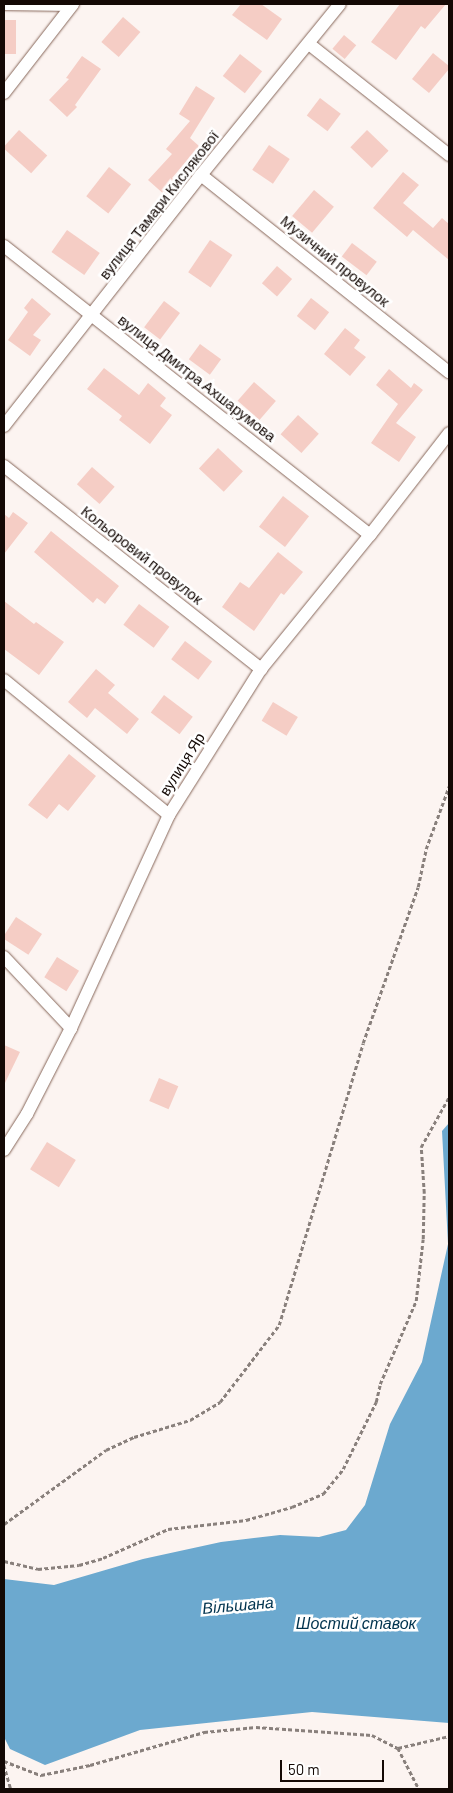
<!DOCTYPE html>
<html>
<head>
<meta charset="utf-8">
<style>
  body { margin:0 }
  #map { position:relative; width:453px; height:1793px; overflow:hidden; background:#fcf4f1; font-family:Barlow,sans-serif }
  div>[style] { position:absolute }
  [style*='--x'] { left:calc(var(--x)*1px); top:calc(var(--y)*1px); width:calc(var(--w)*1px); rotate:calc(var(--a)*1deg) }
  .water>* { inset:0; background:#6ca9cf }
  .building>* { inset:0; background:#f5cdc5; transform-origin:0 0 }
  .path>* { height:2.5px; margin-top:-1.25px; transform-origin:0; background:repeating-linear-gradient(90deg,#89807c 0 4px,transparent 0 6.5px) }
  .roads { filter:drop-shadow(0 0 1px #87675a) drop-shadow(0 0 1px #87675a) }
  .minor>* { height:12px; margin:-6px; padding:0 6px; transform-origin:6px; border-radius:6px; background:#fff }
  span { translate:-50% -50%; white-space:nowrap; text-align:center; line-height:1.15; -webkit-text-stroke:5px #fff; paint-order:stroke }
  .street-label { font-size:15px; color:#140905 }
  .water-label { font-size:16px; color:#00334e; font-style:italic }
  .frame { position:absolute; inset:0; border:5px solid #140905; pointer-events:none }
  .scale { position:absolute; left:280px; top:1760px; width:104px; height:22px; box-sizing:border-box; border:2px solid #140905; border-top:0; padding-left:6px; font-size:15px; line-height:18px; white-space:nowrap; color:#140905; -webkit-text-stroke:4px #fff; paint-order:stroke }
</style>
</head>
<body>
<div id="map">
  <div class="water">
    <div style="clip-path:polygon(449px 1123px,449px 1723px,312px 1712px,140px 1730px,45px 1765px,10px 1749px,4px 1737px,4px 1579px,54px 1585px,143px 1559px,221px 1542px,280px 1535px,319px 1537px,346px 1530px,365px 1505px,390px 1424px,422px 1362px,448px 1244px,442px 1131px)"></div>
  </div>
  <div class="building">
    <div style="clip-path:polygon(241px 4px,261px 4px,282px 19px,267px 40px,232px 15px)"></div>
    <div style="clip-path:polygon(400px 4px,446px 4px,425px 29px,421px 26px,396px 60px,371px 42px)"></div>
    <div style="left:123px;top:17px;width:23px;height:33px;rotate:41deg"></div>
    <div style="left:4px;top:20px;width:12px;height:34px"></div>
    <div style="left:344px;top:35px;width:16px;height:18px;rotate:40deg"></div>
    <div style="clip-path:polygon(433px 53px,449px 66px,449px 69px,429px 93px,412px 79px)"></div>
    <div style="left:240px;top:54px;width:28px;height:28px;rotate:38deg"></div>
    <div style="clip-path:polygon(82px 56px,101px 69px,75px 105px,77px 107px,67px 117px,49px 100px,69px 79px,66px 78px)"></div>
    <div style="clip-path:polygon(196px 86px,215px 98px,190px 138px,199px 146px,172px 178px,178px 183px,166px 196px,148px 180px,172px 154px,166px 149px,190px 121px,179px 114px)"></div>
    <div style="left:320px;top:98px;width:26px;height:22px;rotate:37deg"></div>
    <div style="left:19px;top:130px;width:38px;height:24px;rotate:42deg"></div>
    <div style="left:367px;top:130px;width:30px;height:24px;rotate:44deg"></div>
    <div style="left:269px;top:145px;width:25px;height:30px;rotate:34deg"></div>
    <div style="left:109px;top:167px;width:28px;height:37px;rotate:38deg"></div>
    <div style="clip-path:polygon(403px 172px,419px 185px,403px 203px,433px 228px,442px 218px,449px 224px,449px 260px,413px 230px,407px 237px,373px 208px)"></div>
    <div style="left:314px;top:190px;width:26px;height:34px;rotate:40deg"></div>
    <div style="left:67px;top:230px;width:40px;height:27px;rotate:35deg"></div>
    <div style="left:210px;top:240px;width:27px;height:39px;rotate:34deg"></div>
    <div style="left:352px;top:243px;width:31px;height:17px;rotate:37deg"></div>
    <div style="left:277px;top:266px;width:20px;height:23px;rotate:41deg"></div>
    <div style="clip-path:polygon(32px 298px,51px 314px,33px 335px,41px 340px,30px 356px,8px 340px,28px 312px,24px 308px)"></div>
    <div style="left:311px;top:298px;width:23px;height:23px;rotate:38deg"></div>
    <div style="left:164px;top:301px;width:20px;height:33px;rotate:37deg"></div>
    <div style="clip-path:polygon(345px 328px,360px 340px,354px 348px,366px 357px,350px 376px,324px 354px)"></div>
    <div style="left:200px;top:344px;width:26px;height:19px;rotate:36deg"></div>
    <div style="clip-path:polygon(104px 368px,139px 395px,148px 383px,166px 398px,160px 406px,172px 415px,150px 444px,119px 420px,122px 416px,87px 389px)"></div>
    <div style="clip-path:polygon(389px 369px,411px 388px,414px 383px,423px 390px,396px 423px,416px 437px,399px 462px,371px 443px,398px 404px,376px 385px)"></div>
    <div style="left:254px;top:382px;width:29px;height:25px;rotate:41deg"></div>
    <div style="left:298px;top:415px;width:28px;height:26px;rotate:42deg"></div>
    <div style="left:218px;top:448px;width:34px;height:28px;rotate:43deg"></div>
    <div style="left:92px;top:467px;width:30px;height:23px;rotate:41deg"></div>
    <div style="left:283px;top:496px;width:33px;height:39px;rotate:38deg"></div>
    <div style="clip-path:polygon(13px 512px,28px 523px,4px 554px,4px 514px,9px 518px)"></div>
    <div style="clip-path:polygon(51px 531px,119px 586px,105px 604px,97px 598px,93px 603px,34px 552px)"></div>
    <div style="clip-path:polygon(278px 552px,303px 572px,284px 595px,281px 593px,254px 631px,222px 607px,240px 582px,249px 588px)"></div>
    <div style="clip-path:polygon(4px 601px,34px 624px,36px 622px,64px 642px,39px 675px,4px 649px)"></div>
    <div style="left:139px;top:604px;width:38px;height:26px;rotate:37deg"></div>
    <div style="left:185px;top:641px;width:34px;height:23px;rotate:37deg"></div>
    <div style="clip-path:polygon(96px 669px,115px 685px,108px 693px,139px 719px,127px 734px,95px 708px,87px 718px,68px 702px)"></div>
    <div style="left:164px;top:695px;width:36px;height:22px;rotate:37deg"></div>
    <div style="left:273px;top:702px;width:29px;height:22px;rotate:31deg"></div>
    <div style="clip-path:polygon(69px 754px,96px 776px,68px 811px,59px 804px,47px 819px,28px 805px)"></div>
    <div style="left:16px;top:917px;width:31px;height:25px;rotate:33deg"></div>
    <div style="left:57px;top:957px;width:26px;height:24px;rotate:32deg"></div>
    <div style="clip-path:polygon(4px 1045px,20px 1052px,4px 1085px)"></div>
    <div style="left:159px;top:1078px;width:21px;height:25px;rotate:23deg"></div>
    <div style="left:47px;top:1142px;width:34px;height:32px;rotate:32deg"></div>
  </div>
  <div class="path">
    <div style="--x:4;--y:1524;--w:126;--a:-36"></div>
    <div style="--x:106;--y:1450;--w:31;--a:-25"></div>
    <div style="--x:134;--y:1437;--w:59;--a:-16.9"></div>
    <div style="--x:190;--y:1420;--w:35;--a:-31"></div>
    <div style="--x:220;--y:1402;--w:97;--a:-52.5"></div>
    <div style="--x:279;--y:1325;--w:294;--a:-73.4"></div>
    <div style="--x:363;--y:1043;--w:165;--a:-70.6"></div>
    <div style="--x:418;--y:887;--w:39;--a:-78"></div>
    <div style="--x:426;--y:849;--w:67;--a:-69.9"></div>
    <div style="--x:4;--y:1561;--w:35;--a:13"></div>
    <div style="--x:38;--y:1569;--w:41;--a:-5.6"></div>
    <div style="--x:79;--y:1565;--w:25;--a:-16"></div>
    <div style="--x:103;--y:1558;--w:71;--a:-24"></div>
    <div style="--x:168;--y:1529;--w:79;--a:-6.6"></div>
    <div style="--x:246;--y:1520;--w:48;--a:-15.8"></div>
    <div style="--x:292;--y:1507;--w:34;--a:-23"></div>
    <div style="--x:323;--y:1494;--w:32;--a:-51"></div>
    <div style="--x:343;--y:1469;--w:75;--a:-63.8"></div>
    <div style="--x:376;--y:1402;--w:18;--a:-77"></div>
    <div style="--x:380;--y:1384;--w:90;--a:-66.6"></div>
    <div style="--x:416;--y:1301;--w:62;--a:-83.6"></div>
    <div style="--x:423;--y:1239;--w:46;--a:-88.8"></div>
    <div style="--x:424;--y:1193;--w:46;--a:-93.7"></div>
    <div style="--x:421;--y:1147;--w:57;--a:-60.8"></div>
    <div style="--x:398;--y:1748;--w:52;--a:-13.2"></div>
    <div style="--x:4;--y:1761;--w:40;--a:21"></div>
    <div style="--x:41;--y:1775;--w:50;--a:-11.5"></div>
    <div style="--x:90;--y:1765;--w:119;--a:-16.1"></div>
    <div style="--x:204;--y:1732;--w:52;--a:-5.5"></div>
    <div style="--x:256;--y:1727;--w:116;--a:3.9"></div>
    <div style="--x:372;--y:1735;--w:29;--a:27"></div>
    <div style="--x:398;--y:1748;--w:46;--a:62.9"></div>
    <div style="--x:4;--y:1765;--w:25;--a:74"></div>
  </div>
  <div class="roads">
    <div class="minor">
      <div style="--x:4;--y:4;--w:68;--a:0.8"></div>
      <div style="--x:309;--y:44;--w:179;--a:38.4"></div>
      <div style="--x:4;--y:93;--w:113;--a:-52.2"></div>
      <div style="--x:201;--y:175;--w:317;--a:38.5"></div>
      <div style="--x:4;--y:246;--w:466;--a:38.3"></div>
      <div style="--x:4;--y:426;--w:319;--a:-51.9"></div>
      <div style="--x:201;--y:175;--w:220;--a:-50.9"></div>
      <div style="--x:4;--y:466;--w:328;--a:38.3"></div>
      <div style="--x:4;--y:680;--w:213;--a:39.3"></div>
      <div style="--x:4;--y:957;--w:98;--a:46.7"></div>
      <div style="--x:4;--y:1150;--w:43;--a:-57.4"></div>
      <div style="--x:27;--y:1114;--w:97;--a:-62.9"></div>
      <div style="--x:71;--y:1028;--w:234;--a:-65.3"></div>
      <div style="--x:169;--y:815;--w:173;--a:-57.8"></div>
      <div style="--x:261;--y:669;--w:173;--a:-50.9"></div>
      <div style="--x:370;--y:535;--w:129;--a:-52.2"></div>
    </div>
  </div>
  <div class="street-label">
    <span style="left:159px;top:205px;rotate:-52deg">вулиця Тамари Кислякової</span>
    <span style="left:335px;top:261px;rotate:39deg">Музичний провулок</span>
    <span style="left:197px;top:378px;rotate:38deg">вулиця Дмитра Ахшарумова</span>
    <span style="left:142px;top:555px;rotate:38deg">Кольоровий провулок</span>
    <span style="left:182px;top:764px;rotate:-58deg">вулиця Яр</span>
  </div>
  <div class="water-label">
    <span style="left:238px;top:1605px;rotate:-5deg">Вільшана</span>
    <span style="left:356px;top:1623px">Шостий ставок</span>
  </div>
  <div class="frame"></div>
  <div class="scale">50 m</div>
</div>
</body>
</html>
